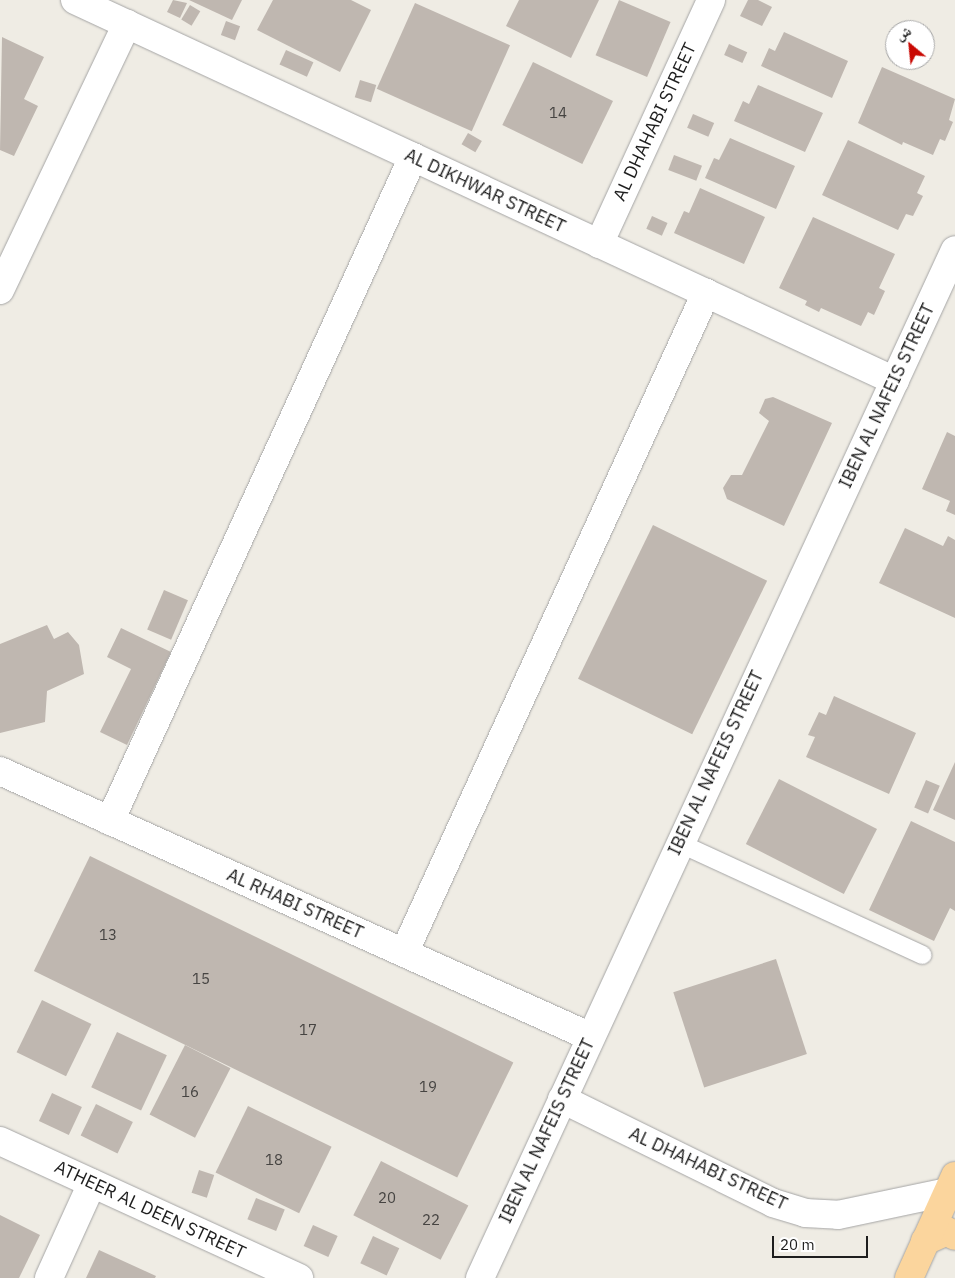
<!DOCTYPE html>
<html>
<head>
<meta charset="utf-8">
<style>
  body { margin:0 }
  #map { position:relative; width:955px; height:1278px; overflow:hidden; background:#efece4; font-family:"IBM Plex Sans","Noto Naskh Arabic",sans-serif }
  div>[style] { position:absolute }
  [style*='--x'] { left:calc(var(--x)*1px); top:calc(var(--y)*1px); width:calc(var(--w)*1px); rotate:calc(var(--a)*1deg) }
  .building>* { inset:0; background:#bfb7b0; transform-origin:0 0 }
  .roads { filter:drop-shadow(0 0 1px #a5a5a5) drop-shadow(0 0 1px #a5a5a5) }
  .service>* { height:18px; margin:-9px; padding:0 9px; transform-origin:9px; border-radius:9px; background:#fff }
  .minor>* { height:28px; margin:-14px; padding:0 14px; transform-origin:14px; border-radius:14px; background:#fff }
  .primary>* { height:28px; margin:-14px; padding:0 14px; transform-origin:14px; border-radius:14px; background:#fbd59d }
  span { translate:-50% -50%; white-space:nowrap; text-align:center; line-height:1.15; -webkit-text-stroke:4.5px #fff; paint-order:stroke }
  .number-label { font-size:15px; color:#464442 }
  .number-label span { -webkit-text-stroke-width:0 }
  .street-label { font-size:18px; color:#1e1e1e }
  .north { position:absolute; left:885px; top:20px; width:50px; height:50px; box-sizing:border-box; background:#fff; border:1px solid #a5a5a5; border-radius:50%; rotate:332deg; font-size:14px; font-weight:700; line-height:20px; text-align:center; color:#1e1e1e }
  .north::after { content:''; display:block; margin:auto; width:18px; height:22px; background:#c90903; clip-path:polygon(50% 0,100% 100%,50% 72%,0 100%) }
  .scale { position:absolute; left:772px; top:1236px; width:96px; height:22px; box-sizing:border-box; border:2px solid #1e1e1e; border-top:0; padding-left:6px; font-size:15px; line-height:18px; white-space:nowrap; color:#1e1e1e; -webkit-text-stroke:4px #fff; paint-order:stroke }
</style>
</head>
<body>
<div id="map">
  <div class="building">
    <div style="clip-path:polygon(173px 0,187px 3px,180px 18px,167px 12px)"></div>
    <div style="clip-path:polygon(189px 0,242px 0,232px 20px)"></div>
    <div style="clip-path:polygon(273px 0,351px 0,371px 10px,340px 72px,257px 30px)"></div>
    <div style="clip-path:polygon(519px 0,599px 0,571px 58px,506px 26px)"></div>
    <div style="left:619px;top:0;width:56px;height:60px;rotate:23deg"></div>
    <div style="clip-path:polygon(748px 0,758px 0,772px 7px,762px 26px,740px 16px)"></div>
    <div style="left:415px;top:3px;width:104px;height:94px;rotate:24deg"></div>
    <div style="left:190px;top:5px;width:12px;height:17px;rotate:31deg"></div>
    <div style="left:226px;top:21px;width:15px;height:15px;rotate:20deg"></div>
    <div style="clip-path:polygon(784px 32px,848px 61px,832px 98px,761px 66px,769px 48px,775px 51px)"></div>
    <div style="clip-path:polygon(2px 37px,44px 57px,24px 99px,38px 106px,14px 156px,0 150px)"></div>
    <div style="left:729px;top:44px;width:20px;height:12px;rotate:24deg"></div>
    <div style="left:286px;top:50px;width:30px;height:16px;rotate:24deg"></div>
    <div style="left:533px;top:62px;width:89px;height:70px;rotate:26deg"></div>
    <div style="clip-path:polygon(882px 67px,955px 99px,949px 120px,953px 122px,945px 141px,940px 139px,933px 155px,903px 142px,902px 145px,858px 123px)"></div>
    <div style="left:360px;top:80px;width:17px;height:18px;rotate:17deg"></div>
    <div style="clip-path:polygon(758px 85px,823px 113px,805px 152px,734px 121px,743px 101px,749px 104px)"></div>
    <div style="left:693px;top:114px;width:23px;height:15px;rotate:23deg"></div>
    <div style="left:468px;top:133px;width:16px;height:13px;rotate:30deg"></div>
    <div style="clip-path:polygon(730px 138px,795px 166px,776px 209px,705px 178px,714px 158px,719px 160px)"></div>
    <div style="clip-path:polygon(848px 140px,925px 176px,917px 193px,923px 196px,913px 216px,906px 214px,898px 230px,822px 195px)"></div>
    <div style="left:674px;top:155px;width:30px;height:16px;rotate:21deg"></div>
    <div style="clip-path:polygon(700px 188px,765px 217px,744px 264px,674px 233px,684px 211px,689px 213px)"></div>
    <div style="left:652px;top:216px;width:17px;height:14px;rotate:24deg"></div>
    <div style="clip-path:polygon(813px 217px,895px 254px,879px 288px,885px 291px,874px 315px,868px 312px,861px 326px,821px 308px,819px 312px,805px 305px,807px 301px,779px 288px)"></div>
    <div style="clip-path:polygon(773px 397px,832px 423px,784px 526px,727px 499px,723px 488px,731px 475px,742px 475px,769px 421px,759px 413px,765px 399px)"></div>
    <div style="clip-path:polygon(947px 432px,955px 436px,955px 515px,946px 511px,950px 501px,922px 489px)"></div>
    <div style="left:653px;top:525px;width:127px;height:171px;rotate:26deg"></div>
    <div style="clip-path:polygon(905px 528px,943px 546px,948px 536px,955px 540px,955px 618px,879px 583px)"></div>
    <div style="left:164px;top:590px;width:26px;height:43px;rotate:23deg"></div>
    <div style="clip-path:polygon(47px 625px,54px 639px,68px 632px,79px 645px,84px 674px,47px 691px,45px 722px,0 733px,0 644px)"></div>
    <div style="clip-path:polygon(121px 628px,171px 652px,127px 745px,100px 732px,131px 669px,107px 657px)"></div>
    <div style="clip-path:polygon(834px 696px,916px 733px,889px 794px,806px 757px,815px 737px,808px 735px,819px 712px,826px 715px)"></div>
    <div style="clip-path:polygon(955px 762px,955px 820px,933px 810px)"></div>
    <div style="left:779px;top:779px;width:110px;height:73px;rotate:27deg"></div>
    <div style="left:926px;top:780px;width:15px;height:30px;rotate:23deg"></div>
    <div style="clip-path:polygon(911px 821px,955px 842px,955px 911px,950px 908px,934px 941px,869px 910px)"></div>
    <div style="left:90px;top:856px;width:471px;height:128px;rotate:26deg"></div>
    <div style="left:776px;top:959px;width:100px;height:108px;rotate:72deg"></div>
    <div style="left:42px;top:1000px;width:55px;height:58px;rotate:26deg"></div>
    <div style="left:117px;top:1032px;width:55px;height:61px;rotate:25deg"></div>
    <div style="left:185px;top:1045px;width:51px;height:78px;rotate:27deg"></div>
    <div style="left:52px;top:1093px;width:33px;height:31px;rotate:25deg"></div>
    <div style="left:96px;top:1104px;width:41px;height:35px;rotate:26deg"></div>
    <div style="left:248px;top:1106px;width:93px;height:74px;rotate:26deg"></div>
    <div style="left:381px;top:1161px;width:98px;height:61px;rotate:27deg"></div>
    <div style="left:199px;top:1170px;width:16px;height:24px;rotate:18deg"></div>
    <div style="left:256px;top:1198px;width:31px;height:23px;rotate:22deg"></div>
    <div style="clip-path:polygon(0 1215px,40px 1235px,19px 1278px,0 1278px)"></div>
    <div style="left:313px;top:1225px;width:27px;height:23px;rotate:24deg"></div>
    <div style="left:373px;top:1236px;width:29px;height:30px;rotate:25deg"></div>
    <div style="clip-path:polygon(99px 1250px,156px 1276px,155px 1278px,86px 1278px)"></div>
  </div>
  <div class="roads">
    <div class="service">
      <div style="--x:679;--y:843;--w:268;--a:24.7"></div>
    </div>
    <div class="minor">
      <div style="--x:75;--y:0;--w:904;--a:24.92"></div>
      <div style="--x:599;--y:244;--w:268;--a:-65.3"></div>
      <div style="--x:0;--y:290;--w:295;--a:-64.5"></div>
      <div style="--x:0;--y:771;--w:648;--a:24.23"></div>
      <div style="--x:110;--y:821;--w:730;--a:-65.47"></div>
      <div style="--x:404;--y:953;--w:726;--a:-65.41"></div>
      <div style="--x:562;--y:1099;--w:235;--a:26.2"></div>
      <div style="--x:773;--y:1203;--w:34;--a:17"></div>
      <div style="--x:805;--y:1213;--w:33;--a:3"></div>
      <div style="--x:838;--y:1215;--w:111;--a:-11.9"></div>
      <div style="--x:0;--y:1141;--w:329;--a:24.6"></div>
      <div style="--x:49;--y:1278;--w:104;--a:-65.6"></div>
      <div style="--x:480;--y:1278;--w:1132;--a:-65.2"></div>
    </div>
    <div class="primary">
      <div style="--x:925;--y:1241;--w:24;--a:-24"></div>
      <div style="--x:947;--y:1231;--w:9;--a:32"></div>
      <div style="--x:909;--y:1278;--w:112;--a:-65.7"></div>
    </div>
  </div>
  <div class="number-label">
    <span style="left:558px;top:113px">14</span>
    <span style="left:108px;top:935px">13</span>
    <span style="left:201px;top:979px">15</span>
    <span style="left:308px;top:1030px">17</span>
    <span style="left:428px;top:1087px">19</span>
    <span style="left:190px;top:1092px">16</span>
    <span style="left:274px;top:1160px">18</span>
    <span style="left:387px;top:1198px">20</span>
    <span style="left:431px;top:1220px">22</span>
  </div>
  <div class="street-label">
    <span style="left:655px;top:122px;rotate:-65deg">AL DHAHABI STREET</span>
    <span style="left:485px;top:191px;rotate:25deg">AL DIKHWAR STREET</span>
    <span style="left:887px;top:396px;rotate:-65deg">IBEN AL NAFEIS STREET</span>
    <span style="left:716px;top:763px;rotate:-65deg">IBEN AL NAFEIS STREET</span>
    <span style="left:295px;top:904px;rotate:24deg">AL RHABI STREET</span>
    <span style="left:547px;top:1131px;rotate:-65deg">IBEN AL NAFEIS STREET</span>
    <span style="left:708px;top:1169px;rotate:25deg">AL DHAHABI STREET</span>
    <span style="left:150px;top:1210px;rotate:25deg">ATHEER AL DEEN STREET</span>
  </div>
  <div class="north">ش</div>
  <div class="scale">20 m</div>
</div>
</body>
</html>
